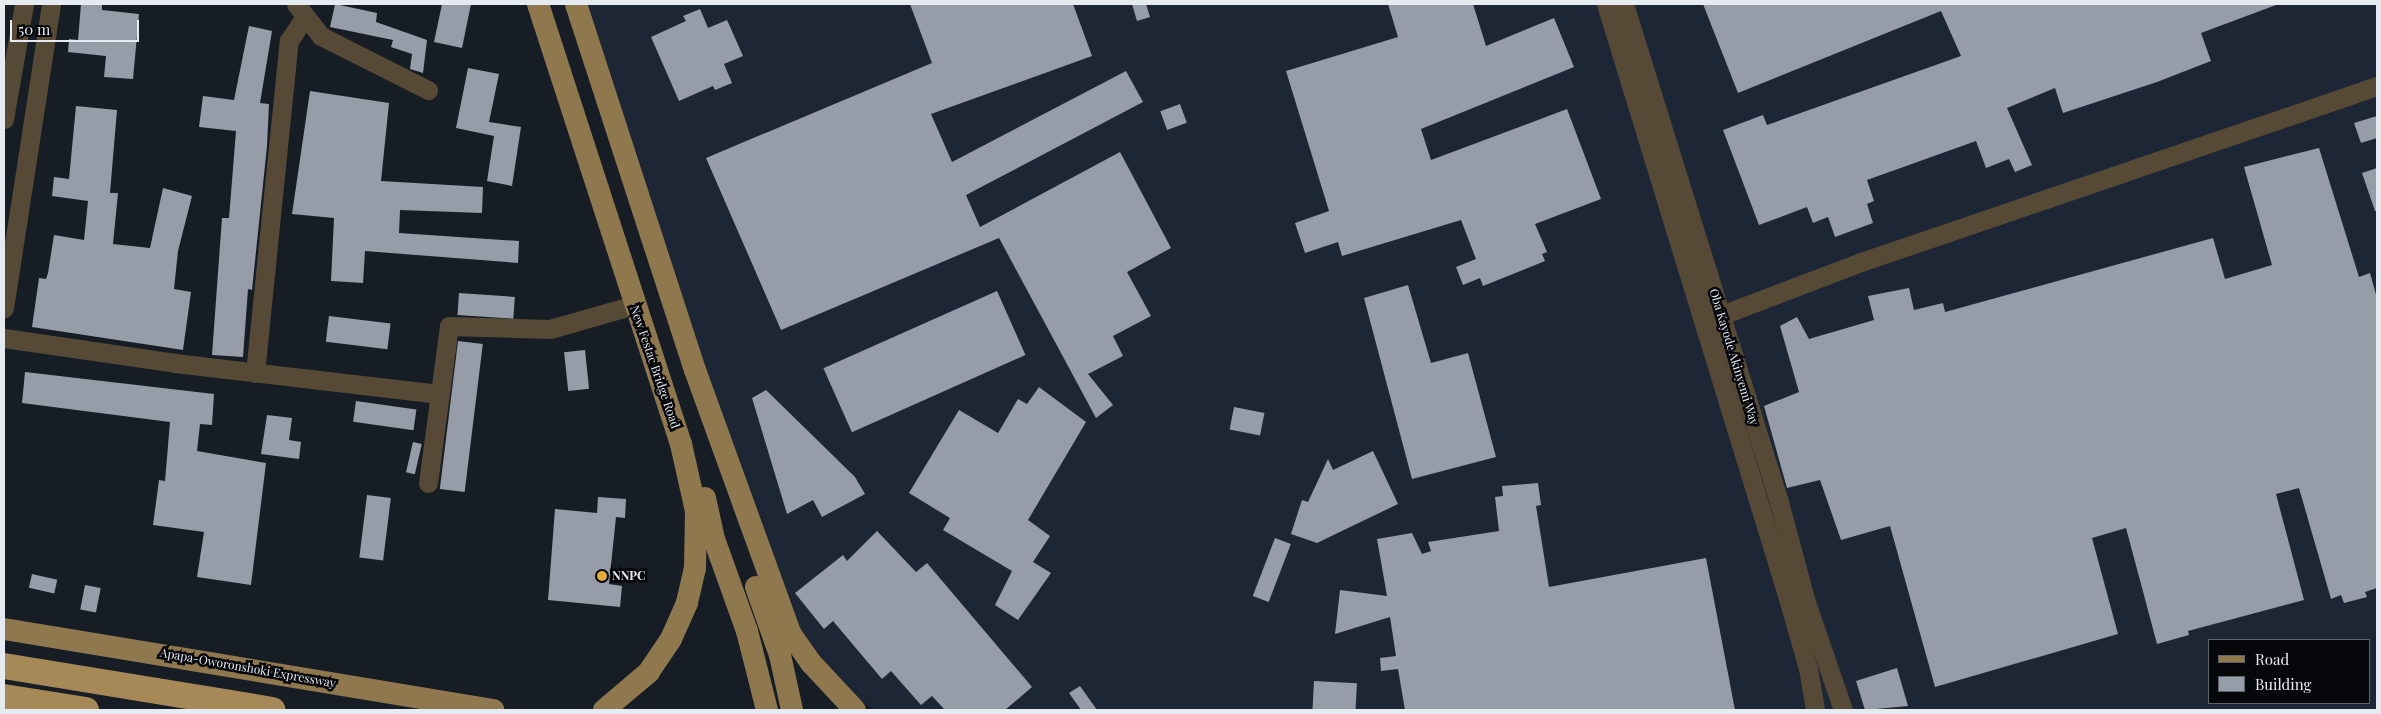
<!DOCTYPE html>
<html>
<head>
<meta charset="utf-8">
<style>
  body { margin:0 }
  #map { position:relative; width:2381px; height:714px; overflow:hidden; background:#171d25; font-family:"Playfair Display",serif }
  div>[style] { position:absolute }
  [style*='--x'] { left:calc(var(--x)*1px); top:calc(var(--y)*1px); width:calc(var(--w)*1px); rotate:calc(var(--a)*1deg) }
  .built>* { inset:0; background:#1d2634 }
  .building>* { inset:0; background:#969da8; transform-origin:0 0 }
  .minor>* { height:19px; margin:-9.5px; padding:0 9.5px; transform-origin:9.5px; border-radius:9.5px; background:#564a37 }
  .major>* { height:22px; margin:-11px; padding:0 11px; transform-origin:11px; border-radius:11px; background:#8f774e }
  .highway>* { height:26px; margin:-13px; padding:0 13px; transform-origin:13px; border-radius:13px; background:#a68957 }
  .dots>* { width:14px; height:14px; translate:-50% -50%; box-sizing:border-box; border:2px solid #05070a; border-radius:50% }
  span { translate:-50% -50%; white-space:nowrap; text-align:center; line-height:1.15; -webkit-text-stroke:5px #05070a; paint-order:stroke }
  .street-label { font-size:12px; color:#e6eaf1 }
  .poi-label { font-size:12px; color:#e6eaf1; font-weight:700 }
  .left { translate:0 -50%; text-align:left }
  .frame { position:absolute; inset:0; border:5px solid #e6eaf1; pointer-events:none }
  .legend { position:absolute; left:2208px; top:639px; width:162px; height:65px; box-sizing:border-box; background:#05070a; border:1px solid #5f6266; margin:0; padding:6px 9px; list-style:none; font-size:15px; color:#e6eaf1 }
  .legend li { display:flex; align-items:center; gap:10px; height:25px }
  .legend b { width:25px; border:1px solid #5f6266 }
  .scale { position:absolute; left:10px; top:20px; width:129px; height:22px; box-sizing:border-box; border:2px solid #e6eaf1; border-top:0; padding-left:6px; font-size:15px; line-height:18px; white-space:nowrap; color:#e6eaf1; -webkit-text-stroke:4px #05070a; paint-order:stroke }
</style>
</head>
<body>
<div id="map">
  <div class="built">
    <div style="clip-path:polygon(evenodd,583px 4px,2377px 4px,2377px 710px,1819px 710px,1816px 707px,1782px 710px,874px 710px,823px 671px,783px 620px,737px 522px,583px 4px,2210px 640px,2370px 640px,2370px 703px,2210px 703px,2210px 640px)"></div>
  </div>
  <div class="building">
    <div style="clip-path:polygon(81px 4px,102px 4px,102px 10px,139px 14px,133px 79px,104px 77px,106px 56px,68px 52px,69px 39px,78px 40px)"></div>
    <div style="clip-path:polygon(335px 4px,377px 13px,376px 22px,427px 40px,423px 73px,410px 69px,412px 54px,391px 47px,393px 40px,330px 27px)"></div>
    <div style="clip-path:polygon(442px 4px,471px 4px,462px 48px,434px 42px)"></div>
    <div style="clip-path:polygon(910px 4px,1073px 4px,1092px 56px,931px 114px,952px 162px,1126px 71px,1143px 102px,966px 195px,980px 227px,1120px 152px,1171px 248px,1127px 272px,1151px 316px,1113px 336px,1123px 356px,1088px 374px,1113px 405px,1096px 418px,999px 238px,781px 330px,706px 158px,932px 63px)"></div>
    <div style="clip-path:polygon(1132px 4px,1146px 4px,1150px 17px,1137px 21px)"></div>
    <div style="clip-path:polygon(1388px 4px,1473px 4px,1486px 46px,1554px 18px,1574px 67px,1421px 129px,1431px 160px,1567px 109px,1601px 199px,1535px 224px,1547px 252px,1542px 254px,1545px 261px,1483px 286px,1480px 278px,1463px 285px,1456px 267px,1476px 259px,1461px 220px,1342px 256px,1338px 242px,1305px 253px,1295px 223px,1329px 211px,1286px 71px,1398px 37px)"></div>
    <div style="clip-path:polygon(1703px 4px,2275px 4px,2276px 5px,2201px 33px,2211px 61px,2157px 82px,2063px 113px,2055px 88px,2007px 108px,2032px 165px,2015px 172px,2009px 159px,1986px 168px,1976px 141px,1867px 180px,1874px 201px,1867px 204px,1873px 223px,1835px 237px,1828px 217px,1813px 223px,1807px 207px,1759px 225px,1723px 130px,1763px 115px,1767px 125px,1961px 56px,1941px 11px,1738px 93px)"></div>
    <div style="clip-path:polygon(700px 9px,708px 28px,727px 20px,743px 56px,724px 64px,732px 83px,715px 90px,713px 86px,679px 101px,651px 37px,686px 21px,683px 16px)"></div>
    <div style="clip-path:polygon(249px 26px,272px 31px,260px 103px,269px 104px,267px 146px,252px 290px,248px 289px,243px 357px,212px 355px,222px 218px,229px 218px,236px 131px,199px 127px,203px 96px,234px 100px)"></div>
    <div style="clip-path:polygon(468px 68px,499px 74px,489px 122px,521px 127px,512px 186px,487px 181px,494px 136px,456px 128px)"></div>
    <div style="clip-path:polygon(310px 91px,389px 103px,381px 181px,483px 187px,482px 213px,400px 210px,399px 233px,519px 241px,518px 263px,365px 251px,363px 283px,331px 281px,334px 218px,292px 214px)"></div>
    <div style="left:1180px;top:104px;width:20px;height:21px;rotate:70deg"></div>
    <div style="clip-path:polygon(76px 106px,117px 110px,110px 193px,118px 193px,113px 244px,150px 248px,163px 188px,192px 196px,178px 251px,174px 289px,191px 292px,183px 350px,32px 327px,39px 278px,46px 279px,48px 273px,54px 235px,84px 240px,88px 201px,52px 196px,54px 177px,69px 179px)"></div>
    <div style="clip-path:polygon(2377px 116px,2377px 138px,2361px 143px,2354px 123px)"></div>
    <div style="clip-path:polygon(2319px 148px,2359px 277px,2370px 273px,2377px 298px,2377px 588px,2365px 592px,2367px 597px,2344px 603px,2341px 595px,2331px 599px,2299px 488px,2276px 494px,2304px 600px,2188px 631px,2189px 635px,2157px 644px,2126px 528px,2092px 538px,2118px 634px,1935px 687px,1890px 526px,1841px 540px,1820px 480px,1787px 488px,1764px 406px,1799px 392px,1780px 326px,1797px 317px,1809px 339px,1874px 320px,1868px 296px,1909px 288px,1914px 310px,1943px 303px,1945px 312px,2213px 238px,2225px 279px,2272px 265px,2244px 167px)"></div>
    <div style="clip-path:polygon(2377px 168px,2377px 211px,2375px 211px,2362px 173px)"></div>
    <div style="clip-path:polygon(1408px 285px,1431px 363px,1468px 353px,1496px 457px,1412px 479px,1364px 298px)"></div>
    <div style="left:997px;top:291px;width:70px;height:190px;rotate:66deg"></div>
    <div style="left:459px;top:293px;width:56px;height:22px;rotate:4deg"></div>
    <div style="left:329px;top:316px;width:62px;height:26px;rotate:7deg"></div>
    <div style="left:458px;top:341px;width:25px;height:149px;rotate:7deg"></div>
    <div style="left:585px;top:350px;width:39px;height:21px;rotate:84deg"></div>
    <div style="clip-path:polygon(25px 372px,214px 394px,212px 425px,200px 424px,197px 451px,266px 463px,251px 585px,197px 577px,204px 532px,153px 525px,159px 480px,165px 481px,170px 422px,22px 403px)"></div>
    <div style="clip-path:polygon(1039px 387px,1086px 422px,1028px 520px,1050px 536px,1033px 562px,1051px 573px,1018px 620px,995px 605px,1012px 571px,943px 530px,950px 518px,909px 493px,959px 410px,998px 433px,1018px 399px,1027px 404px)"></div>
    <div style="clip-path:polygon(766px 390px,855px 477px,865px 494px,822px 517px,813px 500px,787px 514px,752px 398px)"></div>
    <div style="left:356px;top:401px;width:61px;height:21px;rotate:8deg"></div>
    <div style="left:1234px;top:407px;width:31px;height:23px;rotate:11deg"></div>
    <div style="clip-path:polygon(267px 415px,292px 418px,289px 440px,301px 442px,299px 459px,261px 454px)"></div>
    <div style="left:413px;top:442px;width:9px;height:31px;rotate:13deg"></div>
    <div style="clip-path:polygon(1373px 451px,1398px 504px,1317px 543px,1291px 534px,1302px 500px,1308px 502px,1328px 459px,1333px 470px)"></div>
    <div style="clip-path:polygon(1538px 483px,1541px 505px,1536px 506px,1549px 587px,1706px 558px,1735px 710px,1405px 710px,1398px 669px,1381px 671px,1380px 658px,1396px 656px,1390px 617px,1335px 634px,1340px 590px,1387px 596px,1377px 539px,1412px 533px,1422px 554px,1431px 551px,1428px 542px,1499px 531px,1495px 497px,1503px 496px,1502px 486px)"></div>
    <div style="left:367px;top:495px;width:24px;height:63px;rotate:7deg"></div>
    <div style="clip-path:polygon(598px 497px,626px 499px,625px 518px,616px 517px,609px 584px,622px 586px,620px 607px,548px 600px,555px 509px,597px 513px)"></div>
    <div style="clip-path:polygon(877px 531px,916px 572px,927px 563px,1032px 687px,1005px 710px,945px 710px,932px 696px,921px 705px,891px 671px,882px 679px,833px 621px,824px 629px,795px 593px,843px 555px,847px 561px)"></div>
    <div style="left:1275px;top:538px;width:17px;height:62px;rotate:21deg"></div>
    <div style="left:32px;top:574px;width:26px;height:14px;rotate:13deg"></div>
    <div style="left:85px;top:585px;width:16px;height:25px;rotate:11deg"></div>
    <div style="clip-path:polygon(1897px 668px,1908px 706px,1865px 710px,1856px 681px)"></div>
    <div style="left:1314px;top:681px;width:43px;height:29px;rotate:3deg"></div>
    <div style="clip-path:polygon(1080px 686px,1097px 710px,1081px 710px,1069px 693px)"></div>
  </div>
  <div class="minor">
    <div style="--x:296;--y:4;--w:41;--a:52"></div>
    <div style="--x:321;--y:36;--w:120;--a:26.8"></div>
    <div style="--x:1606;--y:4;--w:618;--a:72.97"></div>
    <div style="--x:1787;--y:595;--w:76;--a:74"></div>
    <div style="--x:1808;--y:668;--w:43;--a:80.5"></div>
    <div style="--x:1624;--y:4;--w:522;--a:72.71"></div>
    <div style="--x:1779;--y:502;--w:104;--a:74.9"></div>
    <div style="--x:1806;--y:602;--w:114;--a:71.1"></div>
    <div style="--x:4;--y:119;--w:117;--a:-80.1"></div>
    <div style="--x:4;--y:308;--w:308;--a:-81.2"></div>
    <div style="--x:1711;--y:319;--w:160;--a:-20.8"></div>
    <div style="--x:1861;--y:262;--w:545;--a:-18.83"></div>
    <div style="--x:4;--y:338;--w:173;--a:8.3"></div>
    <div style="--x:175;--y:363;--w:264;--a:6.7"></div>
    <div style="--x:255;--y:373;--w:334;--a:-84.2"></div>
    <div style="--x:289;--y:41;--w:27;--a:-57"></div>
    <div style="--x:428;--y:483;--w:158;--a:-82.4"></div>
    <div style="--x:449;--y:326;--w:101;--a:1.7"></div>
    <div style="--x:550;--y:329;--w:87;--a:-15.9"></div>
  </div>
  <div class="major">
    <div style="--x:538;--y:4;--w:463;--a:72"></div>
    <div style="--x:681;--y:444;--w:69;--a:77.4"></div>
    <div style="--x:696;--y:511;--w:57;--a:91"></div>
    <div style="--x:695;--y:568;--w:36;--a:103"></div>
    <div style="--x:687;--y:603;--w:39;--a:114"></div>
    <div style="--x:671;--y:639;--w:40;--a:124"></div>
    <div style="--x:649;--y:672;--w:59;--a:139.8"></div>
    <div style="--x:576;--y:4;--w:385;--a:72"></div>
    <div style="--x:695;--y:370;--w:280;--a:70.1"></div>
    <div style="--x:790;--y:633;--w:37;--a:55"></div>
    <div style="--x:811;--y:663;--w:64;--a:46.9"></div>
    <div style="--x:705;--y:498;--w:42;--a:77.6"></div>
    <div style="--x:714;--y:539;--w:98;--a:70.3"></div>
    <div style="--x:747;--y:631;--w:81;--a:75.8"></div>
    <div style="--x:756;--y:587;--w:72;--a:70.6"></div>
    <div style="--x:780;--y:655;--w:56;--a:77.7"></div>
    <div style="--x:4;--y:629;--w:496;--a:9.4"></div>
  </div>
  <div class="highway">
    <div style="--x:4;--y:666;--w:272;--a:9.3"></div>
    <div style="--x:4;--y:697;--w:83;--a:9"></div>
  </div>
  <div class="dots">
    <div style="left:602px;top:576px;background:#e7ac36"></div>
  </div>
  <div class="street-label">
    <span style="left:1734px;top:357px;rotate:73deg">Oba Kayode Akinyemi Way</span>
    <span style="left:655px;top:367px;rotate:71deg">New Festac Bridge Road</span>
    <span style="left:248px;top:668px;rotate:10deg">Apapa-Oworonshoki Expressway</span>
  </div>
  <div class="poi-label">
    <span class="left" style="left:612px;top:576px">NNPC</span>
  </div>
  <div class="frame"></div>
  <ul class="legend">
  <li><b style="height:6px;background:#8f774e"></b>Road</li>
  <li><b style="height:14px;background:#969da8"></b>Building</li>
  </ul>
  <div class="scale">50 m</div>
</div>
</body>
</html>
